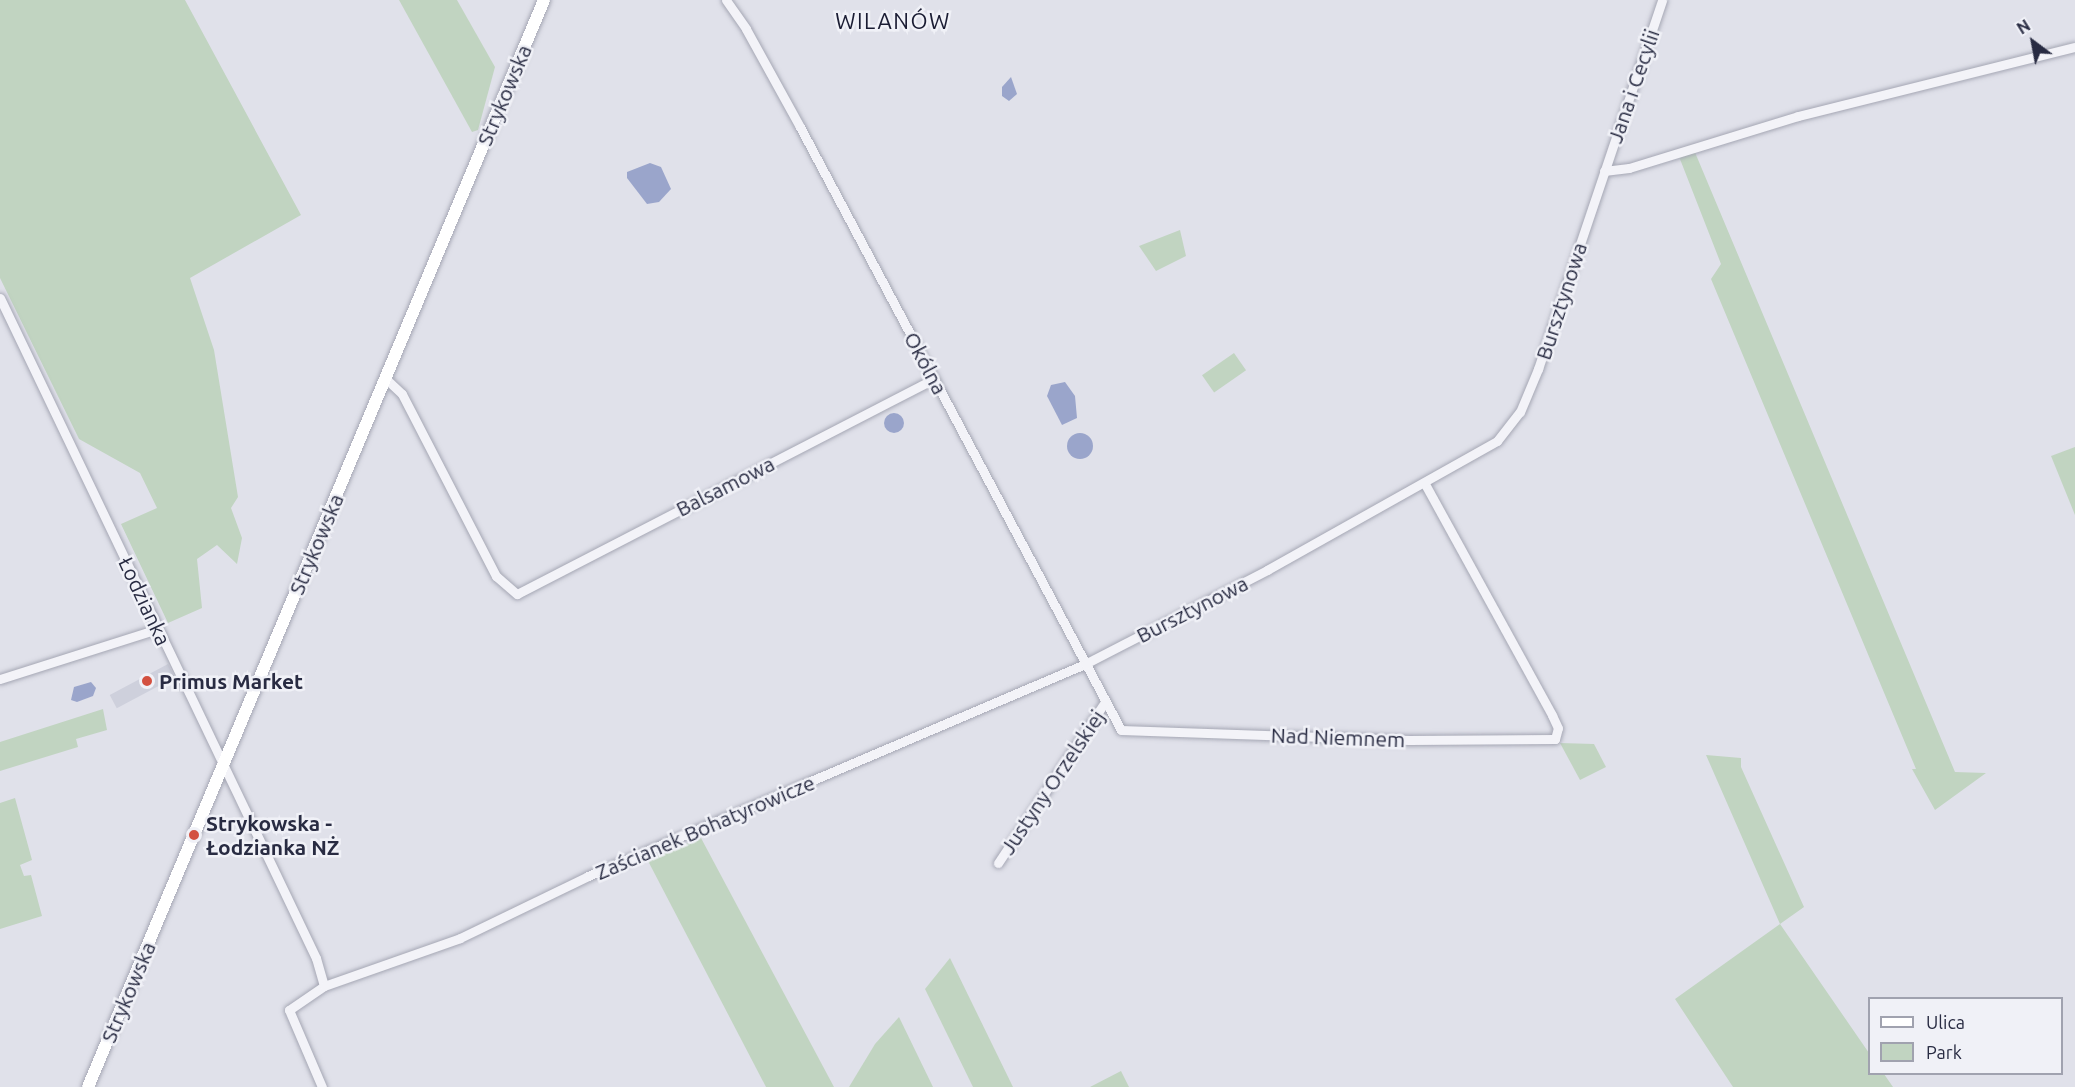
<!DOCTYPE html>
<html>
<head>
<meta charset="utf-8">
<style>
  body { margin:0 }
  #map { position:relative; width:2075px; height:1087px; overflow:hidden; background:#e0e1ea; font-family:Ubuntu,sans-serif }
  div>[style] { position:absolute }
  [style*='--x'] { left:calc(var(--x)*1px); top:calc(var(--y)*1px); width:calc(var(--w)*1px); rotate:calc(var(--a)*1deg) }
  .built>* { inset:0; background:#ced0dc; transform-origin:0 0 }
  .green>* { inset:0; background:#c1d4c1; transform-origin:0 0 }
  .water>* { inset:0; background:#9aa5cb }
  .round { border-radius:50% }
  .roads { filter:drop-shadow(0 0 2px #a5a7b4) drop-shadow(0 0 2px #a5a7b4) }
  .minor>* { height:9px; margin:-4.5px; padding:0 4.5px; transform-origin:4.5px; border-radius:4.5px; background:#f3f3f8 }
  .major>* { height:12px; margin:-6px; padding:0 6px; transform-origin:6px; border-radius:6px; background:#fff }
  .dots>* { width:16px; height:16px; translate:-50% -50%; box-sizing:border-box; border:3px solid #f0f1f7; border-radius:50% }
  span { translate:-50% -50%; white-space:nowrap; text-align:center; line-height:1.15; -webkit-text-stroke:5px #f0f1f7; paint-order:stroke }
  .street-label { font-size:21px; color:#282b42 }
  .poi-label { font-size:21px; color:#282b42; font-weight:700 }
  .left { translate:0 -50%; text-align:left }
  .neighbourhood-label { font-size:22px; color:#1a1c33; letter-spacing:1.5px }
  .legend { position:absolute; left:1868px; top:997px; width:195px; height:78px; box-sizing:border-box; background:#f0f1f7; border:2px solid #a0a2af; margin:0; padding:8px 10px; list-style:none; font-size:18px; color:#282b42 }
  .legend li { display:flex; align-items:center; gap:12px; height:30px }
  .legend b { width:30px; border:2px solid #a0a2af }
  .north { position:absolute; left:2003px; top:12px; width:60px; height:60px; -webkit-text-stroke:4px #f0f1f7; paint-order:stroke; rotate:328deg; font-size:16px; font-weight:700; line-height:24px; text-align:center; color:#282b42 }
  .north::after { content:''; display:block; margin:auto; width:21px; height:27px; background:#282b42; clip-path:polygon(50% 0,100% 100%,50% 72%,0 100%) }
</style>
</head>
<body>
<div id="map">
  <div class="built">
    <div style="left:168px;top:664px;width:15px;height:66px;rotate:62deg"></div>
  </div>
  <div class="green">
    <div style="clip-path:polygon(0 0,185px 0,301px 215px,190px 278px,214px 350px,238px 497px,231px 508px,242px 538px,237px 564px,217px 545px,197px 559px,202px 608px,168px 623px,121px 524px,157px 508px,140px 473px,79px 439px,0 278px)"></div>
    <div style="clip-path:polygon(399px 0,457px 0,495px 67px,478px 130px,472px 132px)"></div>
    <div style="clip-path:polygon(1694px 150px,1955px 772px,1986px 773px,1935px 810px,1912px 769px,1916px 769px,1711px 279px,1721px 264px,1678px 154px)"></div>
    <div style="clip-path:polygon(1180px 230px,1186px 256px,1156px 271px,1139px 246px)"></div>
    <div style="left:1234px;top:353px;width:21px;height:39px;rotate:55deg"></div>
    <div style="clip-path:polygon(2075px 447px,2075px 515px,2051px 456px)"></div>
    <div style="clip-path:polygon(103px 709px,107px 730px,76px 739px,78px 747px,0 771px,0 742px)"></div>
    <div style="clip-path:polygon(1560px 743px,1594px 744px,1606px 767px,1580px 780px)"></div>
    <div style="clip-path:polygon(1706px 755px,1741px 758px,1741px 767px,1804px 907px,1780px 924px,1869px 1053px,1870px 1074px,1884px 1074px,1893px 1087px,1733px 1087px,1675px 999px,1780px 924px)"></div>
    <div style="clip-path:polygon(15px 798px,32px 860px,20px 865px,24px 876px,31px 875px,42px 916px,0 929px,0 803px)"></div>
    <div style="clip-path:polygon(701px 838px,834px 1087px,766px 1087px,647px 859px)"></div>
    <div style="clip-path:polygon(950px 958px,1013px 1087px,973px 1087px,925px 989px)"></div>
    <div style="clip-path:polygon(899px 1017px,933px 1087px,849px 1087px,875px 1044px)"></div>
    <div style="clip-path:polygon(1121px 1071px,1129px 1087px,1090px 1087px)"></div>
  </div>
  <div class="water">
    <div style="clip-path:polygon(1011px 77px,1017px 94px,1009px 101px,1002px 96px,1002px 87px)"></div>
    <div style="clip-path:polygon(650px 163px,661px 167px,671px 189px,659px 202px,647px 204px,627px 178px,627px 172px)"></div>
    <div style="clip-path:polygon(1065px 382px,1075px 396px,1077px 418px,1062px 425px,1047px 396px,1051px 385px)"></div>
    <div class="round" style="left:884px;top:413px;width:20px;height:20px"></div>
    <div class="round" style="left:1067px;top:433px;width:26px;height:26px"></div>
    <div style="clip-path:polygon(91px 682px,96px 688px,93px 696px,77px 702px,71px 700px,74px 687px)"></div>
  </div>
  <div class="roads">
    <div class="minor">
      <div style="--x:726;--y:0;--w:35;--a:55"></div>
      <div style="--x:746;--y:29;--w:112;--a:61.1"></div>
      <div style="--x:800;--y:127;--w:683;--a:61.97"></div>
      <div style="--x:1121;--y:730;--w:288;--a:2"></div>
      <div style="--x:1409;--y:740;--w:146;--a:-0.4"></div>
      <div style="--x:1555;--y:739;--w:11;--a:-75"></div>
      <div style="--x:1558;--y:728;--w:14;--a:-115"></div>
      <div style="--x:1552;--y:715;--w:264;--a:-118.8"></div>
      <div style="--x:1604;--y:171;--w:25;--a:-7"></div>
      <div style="--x:1629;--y:168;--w:177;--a:-17.1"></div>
      <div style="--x:1798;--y:116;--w:285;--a:-14"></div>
      <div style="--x:0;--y:298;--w:732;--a:64.42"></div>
      <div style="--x:316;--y:958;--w:29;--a:74"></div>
      <div style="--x:385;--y:378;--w:23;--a:43"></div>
      <div style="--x:402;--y:394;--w:205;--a:62.7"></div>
      <div style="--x:496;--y:576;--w:28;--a:41"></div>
      <div style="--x:517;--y:594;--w:469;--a:-27.3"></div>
      <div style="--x:0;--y:679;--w:166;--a:-17.6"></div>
      <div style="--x:998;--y:863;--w:193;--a:-56.4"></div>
      <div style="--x:322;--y:1087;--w:84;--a:-113.2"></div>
      <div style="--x:289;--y:1010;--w:42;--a:-34.4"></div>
      <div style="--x:324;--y:986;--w:144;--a:-19.4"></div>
      <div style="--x:460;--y:938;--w:142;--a:-25.8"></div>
      <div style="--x:588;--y:876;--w:540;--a:-23.1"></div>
      <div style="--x:1085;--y:664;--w:205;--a:-27.3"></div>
      <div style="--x:1267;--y:570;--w:264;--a:-29.3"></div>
      <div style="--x:1497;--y:441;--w:37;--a:-52"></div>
      <div style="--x:1520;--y:412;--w:47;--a:-67.3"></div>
      <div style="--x:1538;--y:369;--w:389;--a:-71.4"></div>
    </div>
    <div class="major">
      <div style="--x:88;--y:1087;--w:1179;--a:-67.24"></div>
    </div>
  </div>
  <div class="dots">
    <div style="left:147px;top:681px;background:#d35040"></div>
    <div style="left:194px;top:835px;background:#d35040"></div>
  </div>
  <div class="street-label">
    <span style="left:1633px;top:86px;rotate:-71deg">Jana i Cecylii</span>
    <span style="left:504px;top:95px;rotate:-67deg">Strykowska</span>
    <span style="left:1561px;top:301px;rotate:-72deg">Bursztynowa</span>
    <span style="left:926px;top:363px;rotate:62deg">Okólna</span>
    <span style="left:725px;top:486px;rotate:-27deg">Balsamowa</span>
    <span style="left:316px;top:544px;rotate:-67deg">Strykowska</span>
    <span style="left:145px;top:601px;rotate:65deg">Łodzianka</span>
    <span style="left:1192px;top:609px;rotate:-27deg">Bursztynowa</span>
    <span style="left:1338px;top:737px;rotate:2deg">Nad Niemnem</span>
    <span style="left:1052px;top:782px;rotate:-56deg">Justyny Orzelskiej</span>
    <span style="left:705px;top:827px;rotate:-23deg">Zaścianek Bohatyrowicze</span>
    <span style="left:128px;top:992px;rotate:-67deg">Strykowska</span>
  </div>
  <div class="poi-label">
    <span class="left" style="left:159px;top:681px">Primus Market</span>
    <span class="left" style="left:206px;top:835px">Strykowska -<br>Łodzianka NŻ</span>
  </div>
  <div class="neighbourhood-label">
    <span style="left:893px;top:21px">WILANÓW</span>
  </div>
  <ul class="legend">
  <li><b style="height:8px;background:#fff"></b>Ulica</li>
  <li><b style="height:16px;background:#c1d4c1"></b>Park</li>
  </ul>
  <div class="north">N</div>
</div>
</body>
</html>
